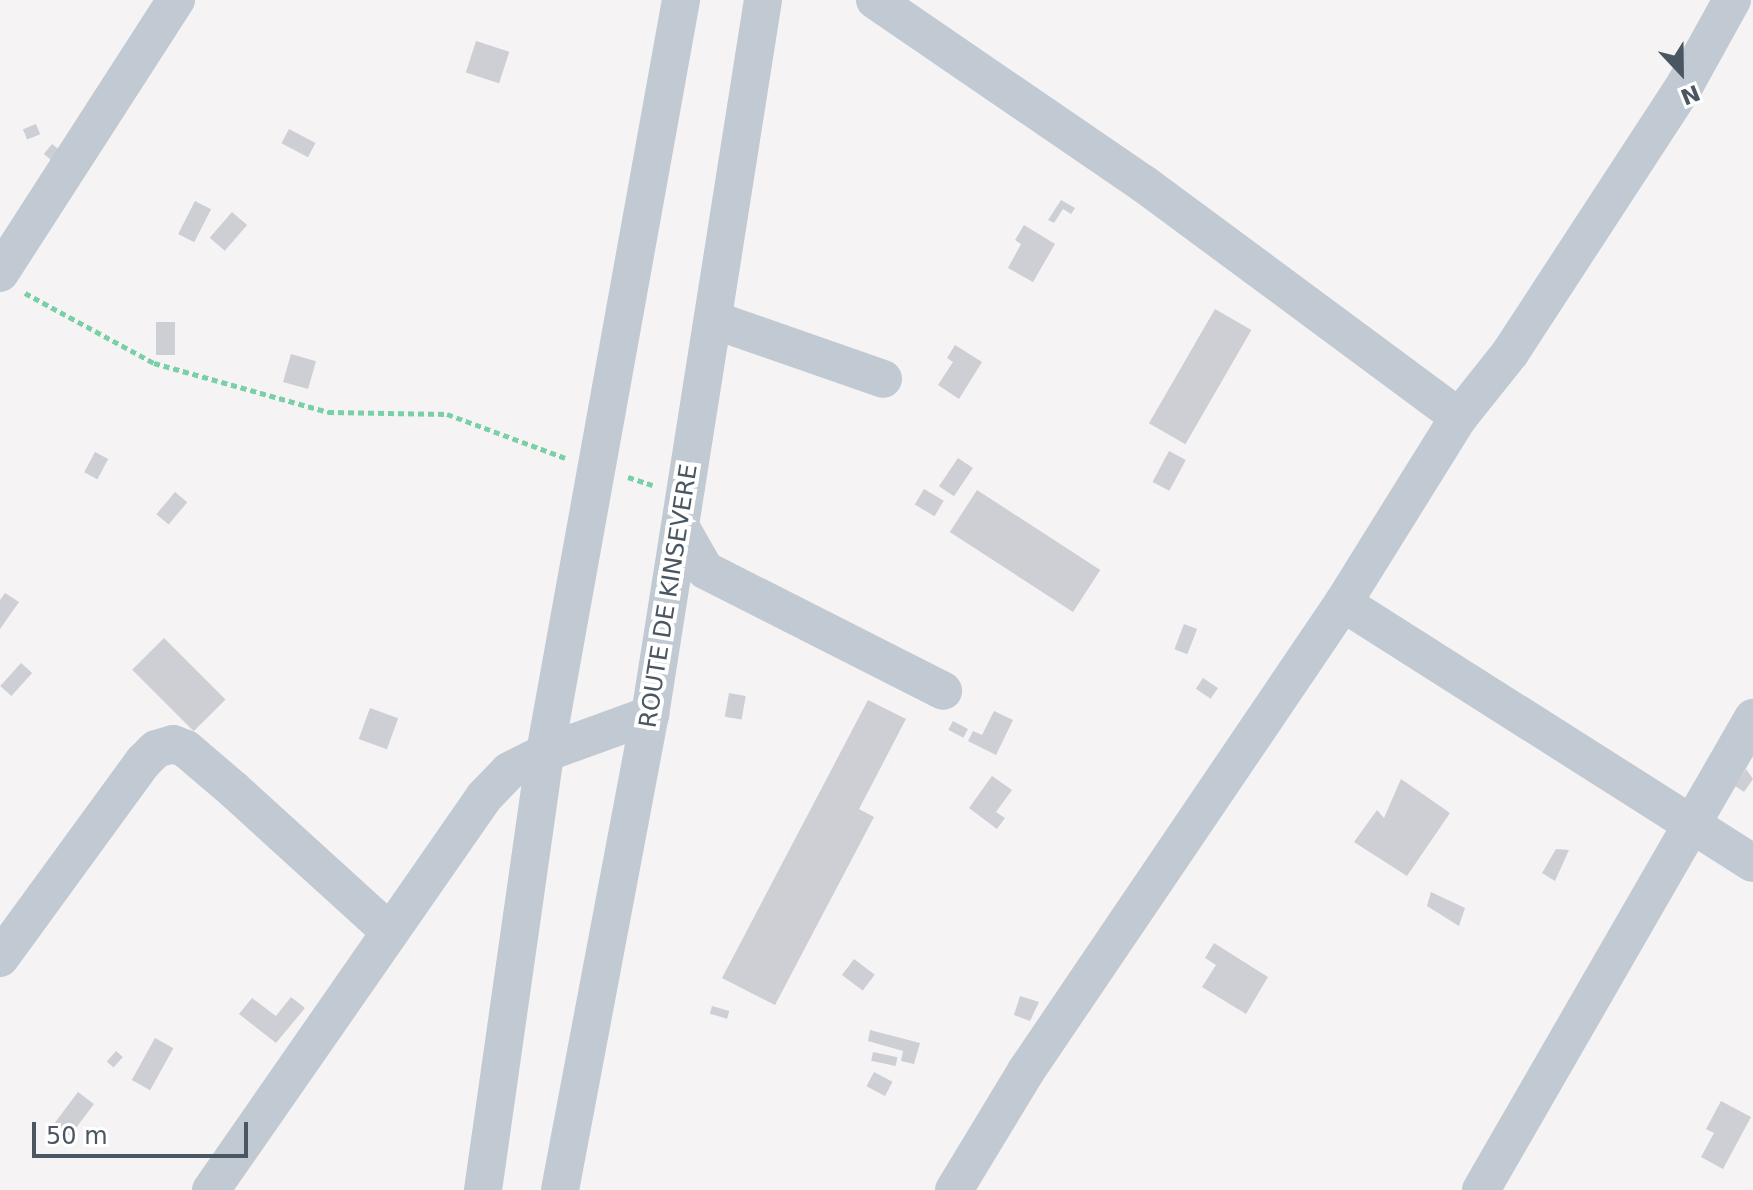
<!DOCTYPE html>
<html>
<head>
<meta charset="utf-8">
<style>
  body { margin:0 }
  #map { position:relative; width:1753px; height:1190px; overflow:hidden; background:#f5f3f3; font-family:"DejaVu Sans",sans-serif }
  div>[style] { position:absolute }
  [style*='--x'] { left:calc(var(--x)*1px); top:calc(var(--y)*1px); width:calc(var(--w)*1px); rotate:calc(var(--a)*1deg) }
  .building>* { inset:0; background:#cdcfd5; transform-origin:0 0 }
  .path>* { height:5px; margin-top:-2.5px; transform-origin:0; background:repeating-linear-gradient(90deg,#7ad0a6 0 6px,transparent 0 10px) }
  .minor>* { height:38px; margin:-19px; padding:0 19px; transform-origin:19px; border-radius:19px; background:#c1cad2 }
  span { translate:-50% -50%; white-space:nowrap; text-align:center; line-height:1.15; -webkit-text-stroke:8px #fff; paint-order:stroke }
  .street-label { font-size:24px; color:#4a5661 }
  .north { position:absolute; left:1641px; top:32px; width:80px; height:80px; -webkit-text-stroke:6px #fff; paint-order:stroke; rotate:158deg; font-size:22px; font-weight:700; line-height:32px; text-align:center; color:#4a5661 }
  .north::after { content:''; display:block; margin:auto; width:28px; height:36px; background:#4a5661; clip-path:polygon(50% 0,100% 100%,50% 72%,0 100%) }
  .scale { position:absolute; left:32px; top:1122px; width:216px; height:36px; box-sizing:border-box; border:4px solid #4a5661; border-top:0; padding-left:10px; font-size:24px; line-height:28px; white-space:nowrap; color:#4a5661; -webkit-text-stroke:6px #fff; paint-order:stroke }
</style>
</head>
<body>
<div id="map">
  <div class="building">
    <div style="left:476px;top:41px;width:35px;height:33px;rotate:18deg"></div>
    <div style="left:36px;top:124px;width:11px;height:14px;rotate:68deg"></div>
    <div style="left:289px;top:129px;width:30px;height:16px;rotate:28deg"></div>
    <div style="left:52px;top:144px;width:14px;height:13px;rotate:39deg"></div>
    <div style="clip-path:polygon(1061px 200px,1075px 208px,1071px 214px,1063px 209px,1054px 223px,1048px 220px)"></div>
    <div style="left:195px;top:201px;width:18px;height:37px;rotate:27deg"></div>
    <div style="left:232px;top:212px;width:20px;height:34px;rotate:41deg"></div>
    <div style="clip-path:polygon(1024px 225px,1055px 244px,1033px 282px,1008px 268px,1021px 244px,1015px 240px)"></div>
    <div style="left:1215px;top:309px;width:42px;height:132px;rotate:30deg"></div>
    <div style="left:156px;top:322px;width:19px;height:33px"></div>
    <div style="clip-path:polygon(955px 345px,982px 362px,959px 399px,938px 385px,953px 362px,947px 358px)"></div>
    <div style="left:291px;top:354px;width:26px;height:29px;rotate:16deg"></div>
    <div style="left:1169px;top:451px;width:19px;height:35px;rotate:28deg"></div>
    <div style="left:95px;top:452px;width:15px;height:23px;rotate:28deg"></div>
    <div style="left:958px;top:458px;width:18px;height:34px;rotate:34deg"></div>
    <div style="left:924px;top:489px;width:23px;height:18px;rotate:31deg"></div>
    <div style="left:977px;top:490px;width:147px;height:50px;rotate:33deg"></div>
    <div style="left:175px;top:492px;width:16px;height:29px;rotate:40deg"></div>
    <div style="clip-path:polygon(5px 593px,19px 602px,0 629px,0 600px)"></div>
    <div style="left:1184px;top:624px;width:14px;height:27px;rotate:21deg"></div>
    <div style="left:164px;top:638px;width:87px;height:45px;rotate:45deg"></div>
    <div style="left:21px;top:663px;width:15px;height:31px;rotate:42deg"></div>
    <div style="left:1203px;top:678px;width:18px;height:13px;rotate:34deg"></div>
    <div style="left:729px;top:693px;width:17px;height:24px;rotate:10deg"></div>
    <div style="clip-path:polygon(868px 700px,906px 719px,859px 809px,874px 817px,775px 1005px,722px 978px)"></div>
    <div style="left:370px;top:708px;width:30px;height:33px;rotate:20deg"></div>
    <div style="clip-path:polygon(994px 711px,1013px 720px,996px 755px,968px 741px,973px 731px,982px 735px)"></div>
    <div style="left:953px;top:721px;width:17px;height:10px;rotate:28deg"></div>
    <div style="clip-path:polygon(1746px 769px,1753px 779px,1744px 792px,1735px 786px)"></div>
    <div style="clip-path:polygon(992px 776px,1012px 790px,996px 812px,1005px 818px,997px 829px,969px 808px)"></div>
    <div style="clip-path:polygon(1401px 779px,1450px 813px,1407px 876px,1354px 842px,1377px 810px,1384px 818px)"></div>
    <div style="clip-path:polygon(1556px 849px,1569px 850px,1555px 881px,1542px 873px)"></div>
    <div style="clip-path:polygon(1431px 892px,1465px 908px,1459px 926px,1427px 906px)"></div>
    <div style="clip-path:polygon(1214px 943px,1268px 977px,1246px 1014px,1202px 987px,1216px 965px,1205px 958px)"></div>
    <div style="left:854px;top:959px;width:26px;height:20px;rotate:37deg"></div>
    <div style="clip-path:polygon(1020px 996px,1039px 1002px,1030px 1021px,1014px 1015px)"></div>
    <div style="clip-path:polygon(291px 997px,305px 1008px,276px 1043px,239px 1014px,252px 998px,276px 1016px)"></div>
    <div style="left:712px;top:1006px;width:18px;height:8px;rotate:16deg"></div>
    <div style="clip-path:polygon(870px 1030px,920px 1043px,914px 1064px,901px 1061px,903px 1051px,868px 1041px)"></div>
    <div style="left:155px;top:1038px;width:21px;height:48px;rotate:29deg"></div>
    <div style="left:116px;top:1051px;width:9px;height:14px;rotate:41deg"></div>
    <div style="left:873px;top:1052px;width:25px;height:9px;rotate:12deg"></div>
    <div style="left:874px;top:1072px;width:21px;height:16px;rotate:28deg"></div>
    <div style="left:78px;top:1092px;width:20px;height:40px;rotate:37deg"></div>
    <div style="clip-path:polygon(1721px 1101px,1751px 1117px,1723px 1169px,1701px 1157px,1714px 1133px,1706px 1129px)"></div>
  </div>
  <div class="path">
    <div style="--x:25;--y:293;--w:147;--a:28.5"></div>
    <div style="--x:154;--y:363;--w:181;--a:15.7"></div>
    <div style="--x:328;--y:412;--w:119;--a:1"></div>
    <div style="--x:447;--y:414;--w:126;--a:20.4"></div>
    <div style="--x:628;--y:477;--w:26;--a:18"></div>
  </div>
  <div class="minor">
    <div style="--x:875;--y:0;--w:326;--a:34.4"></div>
    <div style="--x:1144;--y:184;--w:392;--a:36.5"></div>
    <div style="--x:0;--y:273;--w:325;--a:-57.2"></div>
    <div style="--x:714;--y:320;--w:179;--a:19.2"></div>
    <div style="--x:681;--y:528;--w:48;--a:60.3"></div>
    <div style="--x:705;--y:570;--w:267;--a:26.9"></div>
    <div style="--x:1343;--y:603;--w:485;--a:32.4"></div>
    <div style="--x:0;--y:958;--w:243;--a:-53.9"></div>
    <div style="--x:143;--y:762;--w:18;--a:-45"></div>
    <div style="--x:156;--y:749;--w:18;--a:-16"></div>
    <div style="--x:173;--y:744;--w:14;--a:21"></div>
    <div style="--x:186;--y:749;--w:63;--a:40.5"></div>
    <div style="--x:234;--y:790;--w:211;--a:42.3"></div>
    <div style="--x:211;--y:1190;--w:479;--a:-55.2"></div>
    <div style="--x:484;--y:797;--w:36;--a:-46"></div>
    <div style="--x:509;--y:771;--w:40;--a:-26.6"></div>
    <div style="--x:545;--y:753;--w:112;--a:-19.9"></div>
    <div style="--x:483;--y:1190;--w:441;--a:-81.9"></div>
    <div style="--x:545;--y:753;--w:765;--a:-79.76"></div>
    <div style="--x:560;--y:1190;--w:483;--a:-79.3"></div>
    <div style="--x:650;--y:715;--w:724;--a:-81.02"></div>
    <div style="--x:954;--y:1190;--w:139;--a:-58.8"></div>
    <div style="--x:1026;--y:1071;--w:565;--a:-55.89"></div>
    <div style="--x:1343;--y:603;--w:219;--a:-58.1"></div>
    <div style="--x:1459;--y:417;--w:82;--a:-51.4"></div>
    <div style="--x:1510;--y:353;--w:322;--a:-56.9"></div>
    <div style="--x:1686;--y:83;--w:95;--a:-61"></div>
    <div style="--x:1481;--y:1190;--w:545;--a:-60.05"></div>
  </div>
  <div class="street-label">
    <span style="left:669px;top:596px;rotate:-81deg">ROUTE DE KINSEVERE</span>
  </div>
  <div class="north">N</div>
  <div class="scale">50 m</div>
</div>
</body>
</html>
